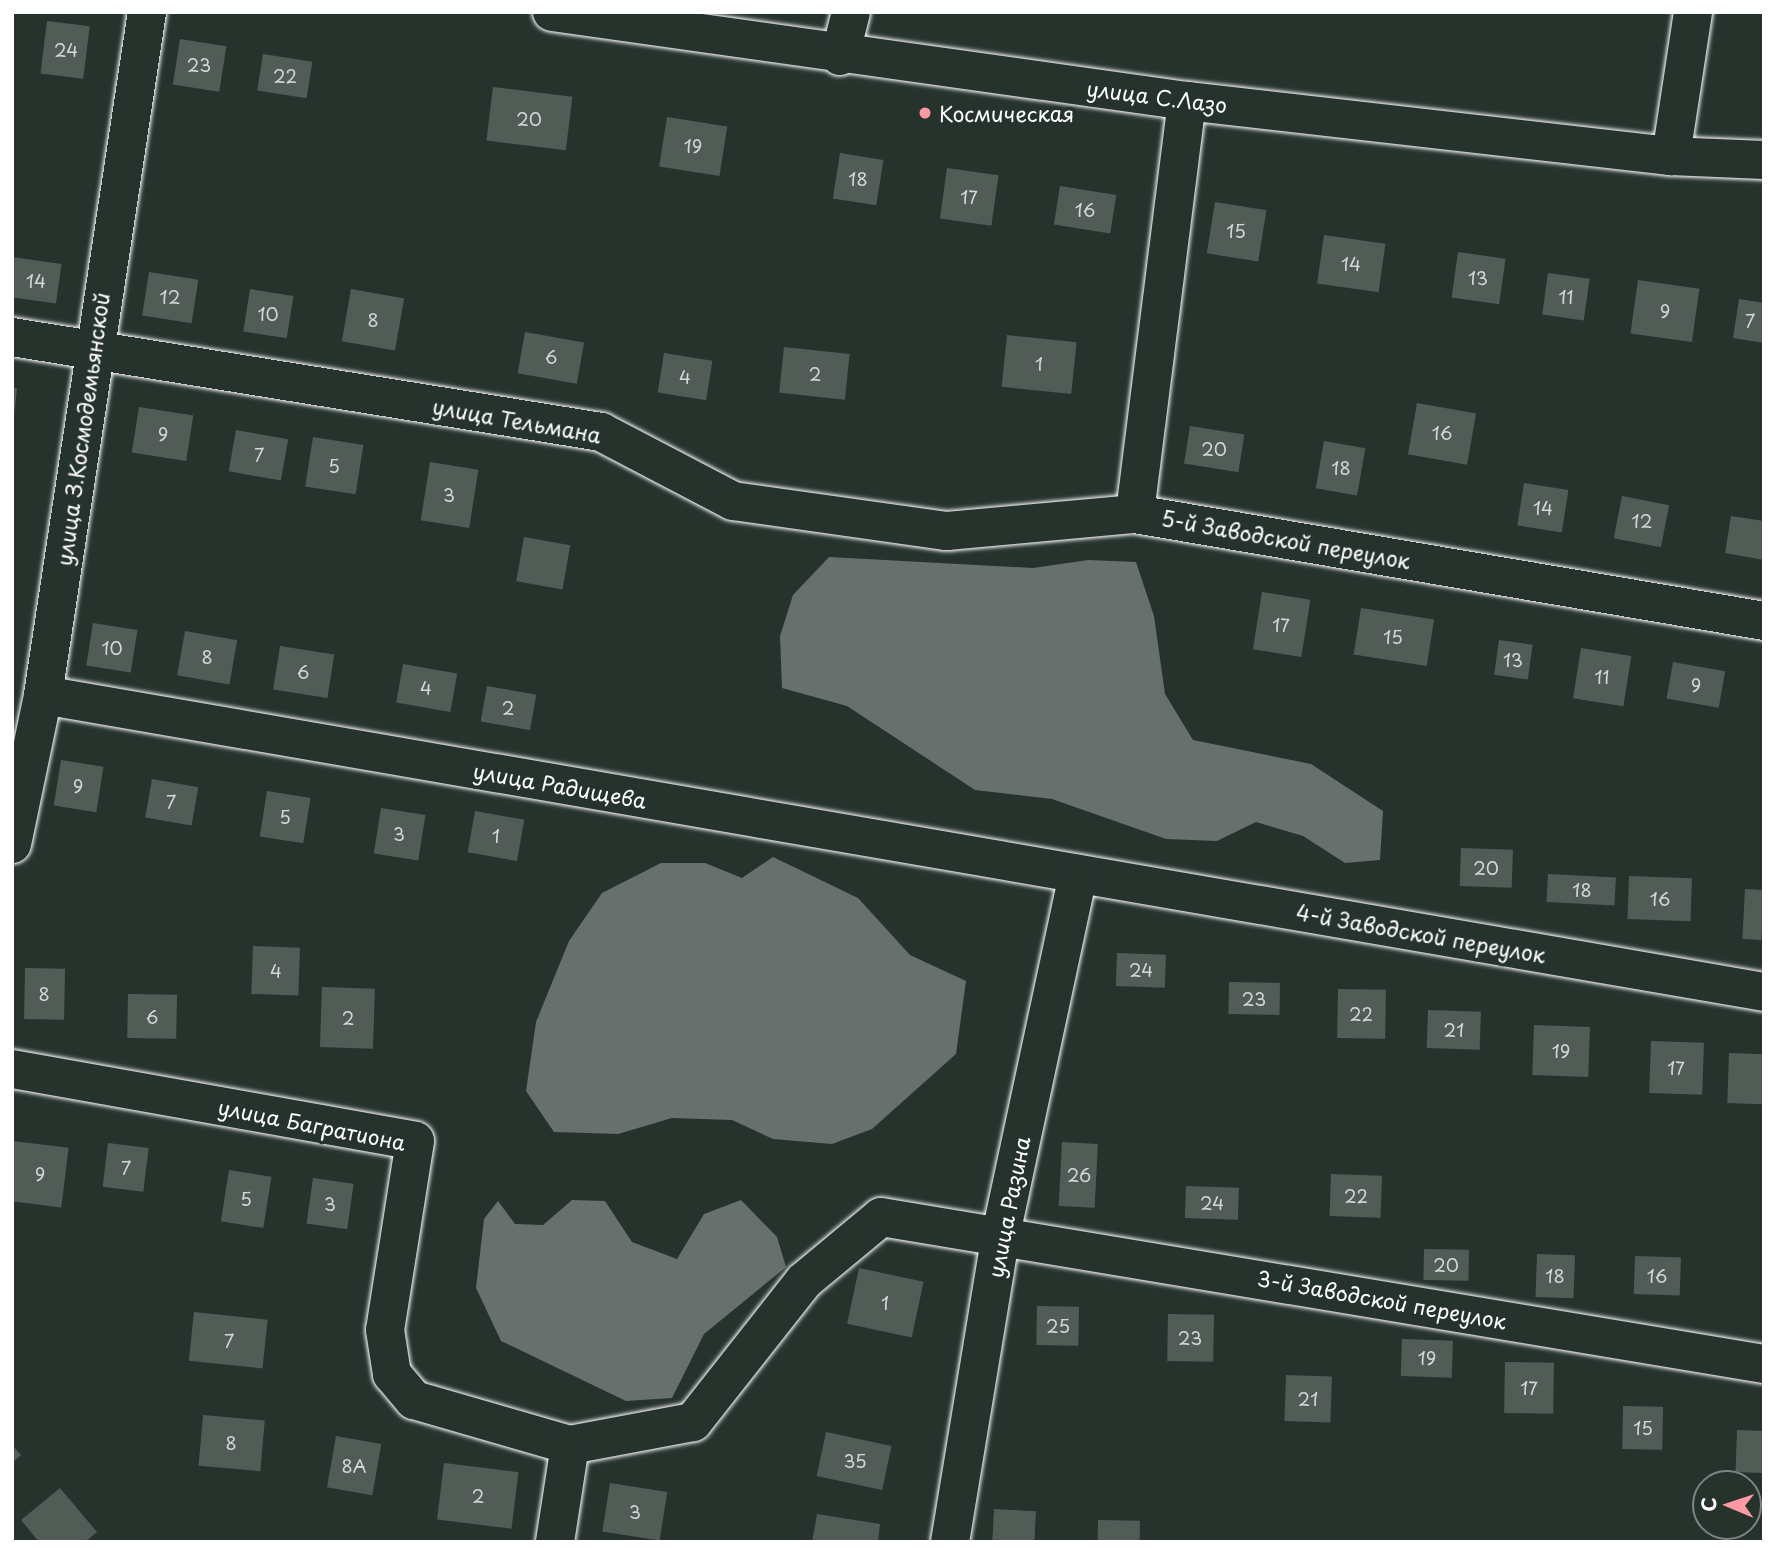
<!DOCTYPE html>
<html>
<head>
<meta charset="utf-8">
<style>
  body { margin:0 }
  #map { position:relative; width:1776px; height:1554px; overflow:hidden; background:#26332d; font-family:"Playpen Sans",sans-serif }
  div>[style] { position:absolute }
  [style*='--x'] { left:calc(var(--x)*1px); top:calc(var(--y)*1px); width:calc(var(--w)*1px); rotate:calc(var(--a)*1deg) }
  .water>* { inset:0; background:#67706c }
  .building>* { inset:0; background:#515c57; transform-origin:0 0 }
  .roads { filter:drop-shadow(0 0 2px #fff) drop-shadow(0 0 2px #fff) }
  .minor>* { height:38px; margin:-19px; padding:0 19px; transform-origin:19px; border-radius:19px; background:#26332d }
  .dots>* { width:19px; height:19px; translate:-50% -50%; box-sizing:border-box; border:4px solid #26332d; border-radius:50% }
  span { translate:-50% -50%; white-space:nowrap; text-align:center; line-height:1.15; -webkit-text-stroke:7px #26332d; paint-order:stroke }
  .number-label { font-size:18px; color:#d4d6d5 }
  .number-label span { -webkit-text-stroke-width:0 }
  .street-label { font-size:21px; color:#fff }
  .poi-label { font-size:21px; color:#fff }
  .left { translate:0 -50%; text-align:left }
  .frame { position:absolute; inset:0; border:14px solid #fff; pointer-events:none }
  .north { position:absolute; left:1692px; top:1470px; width:70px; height:70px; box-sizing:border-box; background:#26332d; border:2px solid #7d8581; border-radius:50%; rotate:272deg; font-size:19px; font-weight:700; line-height:28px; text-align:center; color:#fff }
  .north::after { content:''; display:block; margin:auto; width:24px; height:32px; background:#ff9aa2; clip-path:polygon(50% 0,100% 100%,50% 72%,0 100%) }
</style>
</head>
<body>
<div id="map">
  <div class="water">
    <div style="clip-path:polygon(829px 557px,1033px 568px,1088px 560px,1136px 562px,1154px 616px,1165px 694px,1193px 740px,1311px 764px,1383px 811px,1380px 860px,1345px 863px,1303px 836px,1256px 822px,1217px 841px,1166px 839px,1052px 799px,975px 790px,847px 706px,782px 688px,780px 636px,793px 595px)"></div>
    <div style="clip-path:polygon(773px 857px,858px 898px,910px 955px,966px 981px,956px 1054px,872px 1129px,832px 1144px,773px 1139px,732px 1120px,672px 1118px,618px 1134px,554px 1132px,526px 1091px,536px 1022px,569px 941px,602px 893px,661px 863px,705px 863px,742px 878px)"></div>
    <div style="clip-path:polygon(572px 1200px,605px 1201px,632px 1242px,677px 1259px,704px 1214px,741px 1200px,777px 1237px,786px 1267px,704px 1334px,672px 1398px,626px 1401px,501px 1341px,476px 1288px,484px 1219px,498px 1201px,515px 1224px,543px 1225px)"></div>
  </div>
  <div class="building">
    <div style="left:47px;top:21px;width:43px;height:53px;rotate:7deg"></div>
    <div style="left:180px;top:39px;width:47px;height:46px;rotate:9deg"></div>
    <div style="left:263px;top:54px;width:50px;height:37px;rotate:9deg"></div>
    <div style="left:493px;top:87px;width:80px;height:54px;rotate:7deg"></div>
    <div style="left:667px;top:117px;width:61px;height:50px;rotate:9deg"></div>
    <div style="left:840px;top:153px;width:44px;height:46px;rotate:9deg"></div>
    <div style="left:947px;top:168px;width:52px;height:51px;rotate:8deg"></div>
    <div style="left:1060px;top:186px;width:57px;height:39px;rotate:9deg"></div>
    <div style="left:1215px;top:202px;width:52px;height:52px;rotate:9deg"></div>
    <div style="left:1324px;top:235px;width:62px;height:49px;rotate:8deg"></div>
    <div style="left:1458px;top:252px;width:48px;height:46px;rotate:8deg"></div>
    <div style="left:12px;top:257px;width:50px;height:40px;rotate:8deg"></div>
    <div style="left:149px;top:272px;width:50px;height:44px;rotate:9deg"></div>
    <div style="left:1548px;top:273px;width:42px;height:42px;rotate:8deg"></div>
    <div style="left:1638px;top:280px;width:62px;height:54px;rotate:8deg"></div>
    <div style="left:250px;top:289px;width:44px;height:43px;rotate:9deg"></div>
    <div style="left:351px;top:289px;width:54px;height:53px;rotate:10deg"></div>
    <div style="clip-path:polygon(1739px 299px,1764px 303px,1764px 343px,1733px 338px)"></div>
    <div style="left:525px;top:332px;width:60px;height:42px;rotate:10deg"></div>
    <div style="left:1007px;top:335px;width:70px;height:52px;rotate:6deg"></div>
    <div style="left:784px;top:347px;width:66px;height:46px;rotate:6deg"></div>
    <div style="left:664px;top:353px;width:49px;height:40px;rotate:9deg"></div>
    <div style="clip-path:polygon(12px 388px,17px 388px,14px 417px,12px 417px)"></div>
    <div style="left:1417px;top:403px;width:60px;height:52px;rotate:10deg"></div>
    <div style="left:139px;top:407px;width:55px;height:46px;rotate:9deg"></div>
    <div style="left:1190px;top:426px;width:55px;height:38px;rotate:9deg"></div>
    <div style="left:236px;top:430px;width:53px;height:42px;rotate:10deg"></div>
    <div style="left:313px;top:437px;width:51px;height:50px;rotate:9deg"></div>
    <div style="left:1324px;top:441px;width:42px;height:48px;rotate:10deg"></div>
    <div style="left:430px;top:462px;width:49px;height:59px;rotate:9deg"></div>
    <div style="left:1524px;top:483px;width:45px;height:43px;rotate:9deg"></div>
    <div style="left:1622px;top:496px;width:48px;height:43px;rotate:11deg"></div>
    <div style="clip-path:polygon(1731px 516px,1764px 521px,1764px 560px,1725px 553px)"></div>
    <div style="left:524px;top:537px;width:47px;height:45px;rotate:10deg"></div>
    <div style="left:1262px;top:592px;width:49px;height:58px;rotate:9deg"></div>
    <div style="left:1361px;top:608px;width:74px;height:47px;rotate:9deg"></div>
    <div style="left:93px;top:623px;width:45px;height:43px;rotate:9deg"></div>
    <div style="left:185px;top:631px;width:53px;height:45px;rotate:10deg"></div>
    <div style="left:1499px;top:640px;width:34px;height:35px;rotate:8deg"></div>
    <div style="left:280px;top:646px;width:55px;height:44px;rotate:9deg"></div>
    <div style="left:1581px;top:648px;width:51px;height:51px;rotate:9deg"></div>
    <div style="left:1673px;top:662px;width:53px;height:37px;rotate:10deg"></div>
    <div style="left:403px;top:664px;width:55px;height:39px;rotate:10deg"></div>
    <div style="left:487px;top:686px;width:50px;height:36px;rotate:10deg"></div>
    <div style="left:61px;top:760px;width:43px;height:46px;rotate:9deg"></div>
    <div style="left:152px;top:779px;width:47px;height:39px;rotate:10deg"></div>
    <div style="left:267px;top:791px;width:44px;height:46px;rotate:9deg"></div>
    <div style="left:381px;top:808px;width:45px;height:46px;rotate:9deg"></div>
    <div style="left:475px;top:811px;width:50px;height:42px;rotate:10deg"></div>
    <div style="left:1461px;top:848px;width:52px;height:38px;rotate:2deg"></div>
    <div style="left:1548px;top:874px;width:68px;height:28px;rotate:3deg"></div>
    <div style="left:1629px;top:876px;width:63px;height:43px;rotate:2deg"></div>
    <div style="left:1745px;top:889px;width:19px;height:50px;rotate:3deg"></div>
    <div style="left:253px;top:946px;width:47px;height:48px;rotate:2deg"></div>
    <div style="left:1117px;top:953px;width:49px;height:33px;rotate:2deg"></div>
    <div style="left:25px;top:968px;width:40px;height:51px;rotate:1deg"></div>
    <div style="left:1229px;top:982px;width:51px;height:32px;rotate:1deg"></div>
    <div style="left:322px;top:987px;width:53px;height:60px;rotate:2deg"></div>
    <div style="left:1338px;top:989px;width:48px;height:49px;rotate:1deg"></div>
    <div style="left:128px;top:994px;width:49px;height:44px;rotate:1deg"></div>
    <div style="left:1428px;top:1010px;width:53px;height:38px;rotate:2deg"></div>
    <div style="left:1534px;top:1025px;width:56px;height:50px;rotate:2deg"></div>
    <div style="left:1651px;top:1041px;width:53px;height:52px;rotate:2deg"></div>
    <div style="left:1729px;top:1053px;width:35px;height:50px;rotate:2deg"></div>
    <div style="left:13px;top:1141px;width:56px;height:60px;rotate:7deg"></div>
    <div style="left:1062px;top:1142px;width:36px;height:64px;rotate:3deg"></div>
    <div style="left:108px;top:1143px;width:41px;height:44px;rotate:7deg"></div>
    <div style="left:229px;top:1170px;width:43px;height:52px;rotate:9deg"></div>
    <div style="left:1331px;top:1174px;width:51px;height:42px;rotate:2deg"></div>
    <div style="left:313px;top:1178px;width:41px;height:46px;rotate:8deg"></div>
    <div style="left:1186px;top:1186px;width:53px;height:32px;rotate:2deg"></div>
    <div style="left:1424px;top:1249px;width:45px;height:31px;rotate:1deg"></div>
    <div style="left:1537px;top:1254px;width:38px;height:43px;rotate:2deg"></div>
    <div style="left:1635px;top:1256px;width:46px;height:38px;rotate:2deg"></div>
    <div style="left:859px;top:1268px;width:66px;height:57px;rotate:12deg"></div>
    <div style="left:1037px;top:1306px;width:42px;height:39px;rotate:1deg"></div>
    <div style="left:194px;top:1312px;width:74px;height:49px;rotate:6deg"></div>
    <div style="left:1168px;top:1314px;width:46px;height:47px;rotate:1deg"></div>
    <div style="left:1402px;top:1339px;width:51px;height:37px;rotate:2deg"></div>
    <div style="left:1505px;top:1362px;width:49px;height:51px;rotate:1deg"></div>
    <div style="left:1286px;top:1375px;width:46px;height:46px;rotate:2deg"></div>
    <div style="left:1623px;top:1406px;width:40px;height:43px;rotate:1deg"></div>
    <div style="left:203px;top:1415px;width:62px;height:51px;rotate:5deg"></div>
    <div style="left:1737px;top:1430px;width:27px;height:42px;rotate:2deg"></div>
    <div style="left:826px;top:1432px;width:67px;height:45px;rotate:12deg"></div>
    <div style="left:336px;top:1436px;width:46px;height:52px;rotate:10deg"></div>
    <div style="clip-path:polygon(12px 1445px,21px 1455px,12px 1463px)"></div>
    <div style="left:444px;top:1463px;width:75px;height:57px;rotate:7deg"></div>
    <div style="left:610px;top:1483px;width:58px;height:49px;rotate:9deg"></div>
    <div style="clip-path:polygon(60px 1488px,97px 1532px,85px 1542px,39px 1542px,21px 1520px)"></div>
    <div style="left:994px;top:1509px;width:42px;height:33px;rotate:3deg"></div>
    <div style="clip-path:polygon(817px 1514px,880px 1524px,878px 1542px,812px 1542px)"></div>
    <div style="left:1098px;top:1520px;width:42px;height:22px;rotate:1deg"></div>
  </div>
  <div class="roads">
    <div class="minor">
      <div style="--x:552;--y:12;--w:641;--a:7.98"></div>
      <div style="--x:1187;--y:101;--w:487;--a:6.5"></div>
      <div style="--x:1671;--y:156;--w:93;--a:2.5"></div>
      <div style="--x:840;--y:56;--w:45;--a:-76"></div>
      <div style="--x:1187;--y:101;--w:416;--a:97.2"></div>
      <div style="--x:1135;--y:514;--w:638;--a:9.65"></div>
      <div style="--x:1671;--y:156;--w:146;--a:-81.3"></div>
      <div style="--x:12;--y:337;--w:597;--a:9.16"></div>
      <div style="--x:601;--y:432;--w:149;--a:27.6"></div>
      <div style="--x:733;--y:501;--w:216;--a:8"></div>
      <div style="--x:947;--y:531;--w:189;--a:-5.2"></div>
      <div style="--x:43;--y:695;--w:1746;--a:9.79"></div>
      <div style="--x:12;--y:844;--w:152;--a:-78.2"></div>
      <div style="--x:43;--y:695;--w:691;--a:-81.34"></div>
      <div style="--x:12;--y:1069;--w:409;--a:10.1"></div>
      <div style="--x:415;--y:1141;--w:191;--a:99"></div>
      <div style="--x:385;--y:1330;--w:45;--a:81"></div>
      <div style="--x:392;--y:1374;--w:34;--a:50"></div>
      <div style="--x:414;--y:1400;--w:162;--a:16.1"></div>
      <div style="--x:570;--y:1445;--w:125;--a:-10.6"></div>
      <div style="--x:693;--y:1422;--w:179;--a:-51.8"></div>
      <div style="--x:804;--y:1281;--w:100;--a:-39.7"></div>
      <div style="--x:881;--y:1217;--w:895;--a:9.45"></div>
      <div style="--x:555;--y:1542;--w:98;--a:-81.2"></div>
      <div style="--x:950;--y:1542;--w:312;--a:-80.6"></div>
      <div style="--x:1001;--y:1234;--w:368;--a:-77.9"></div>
    </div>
  </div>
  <div class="dots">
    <div style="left:925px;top:113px;background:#ff9aa2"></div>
  </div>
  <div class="number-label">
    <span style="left:66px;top:50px">24</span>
    <span style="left:199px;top:65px">23</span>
    <span style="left:285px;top:76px">22</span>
    <span style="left:529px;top:119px">20</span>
    <span style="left:693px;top:146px">19</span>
    <span style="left:858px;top:179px">18</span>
    <span style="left:969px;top:197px">17</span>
    <span style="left:1085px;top:210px">16</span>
    <span style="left:1236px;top:231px">15</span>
    <span style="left:1351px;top:264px">14</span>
    <span style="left:1478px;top:278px">13</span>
    <span style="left:36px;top:281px">14</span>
    <span style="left:170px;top:297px">12</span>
    <span style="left:1566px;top:297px">11</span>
    <span style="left:1665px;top:311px">9</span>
    <span style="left:268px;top:314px">10</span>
    <span style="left:373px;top:320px">8</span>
    <span style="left:1750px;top:321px">7</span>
    <span style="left:551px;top:357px">6</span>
    <span style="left:1039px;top:364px">1</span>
    <span style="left:815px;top:374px">2</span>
    <span style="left:685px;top:377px">4</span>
    <span style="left:1442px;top:433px">16</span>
    <span style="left:163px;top:434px">9</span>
    <span style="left:1214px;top:449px">20</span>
    <span style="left:259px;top:455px">7</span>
    <span style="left:334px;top:466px">5</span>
    <span style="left:1341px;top:468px">18</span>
    <span style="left:449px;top:495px">3</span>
    <span style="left:1543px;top:508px">14</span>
    <span style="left:1642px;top:521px">12</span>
    <span style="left:1281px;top:625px">17</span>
    <span style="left:1393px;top:637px">15</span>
    <span style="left:112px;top:648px">10</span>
    <span style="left:207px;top:657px">8</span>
    <span style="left:1513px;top:660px">13</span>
    <span style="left:303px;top:672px">6</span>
    <span style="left:1602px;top:677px">11</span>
    <span style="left:1696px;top:685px">9</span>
    <span style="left:426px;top:688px">4</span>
    <span style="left:508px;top:708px">2</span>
    <span style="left:78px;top:786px">9</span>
    <span style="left:171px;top:802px">7</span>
    <span style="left:285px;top:817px">5</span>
    <span style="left:399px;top:834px">3</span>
    <span style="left:496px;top:836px">1</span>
    <span style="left:1486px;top:868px">20</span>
    <span style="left:1582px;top:890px">18</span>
    <span style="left:1660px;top:899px">16</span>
    <span style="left:1141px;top:970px">24</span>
    <span style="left:276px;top:971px">4</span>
    <span style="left:44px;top:994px">8</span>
    <span style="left:1254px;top:999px">23</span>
    <span style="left:1361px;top:1014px">22</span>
    <span style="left:152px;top:1017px">6</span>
    <span style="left:348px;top:1018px">2</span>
    <span style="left:1454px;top:1030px">21</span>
    <span style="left:1561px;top:1051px">19</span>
    <span style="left:1676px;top:1068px">17</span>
    <span style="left:126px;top:1168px">7</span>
    <span style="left:40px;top:1174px">9</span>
    <span style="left:1079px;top:1175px">26</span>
    <span style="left:1356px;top:1196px">22</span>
    <span style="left:246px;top:1199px">5</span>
    <span style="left:1212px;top:1203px">24</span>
    <span style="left:330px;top:1204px">3</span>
    <span style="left:1446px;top:1265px">20</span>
    <span style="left:1555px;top:1276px">18</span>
    <span style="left:1657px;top:1276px">16</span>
    <span style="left:885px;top:1303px">1</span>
    <span style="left:1058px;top:1326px">25</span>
    <span style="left:1190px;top:1338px">23</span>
    <span style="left:229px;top:1341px">7</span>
    <span style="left:1427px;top:1358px">19</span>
    <span style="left:1529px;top:1388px">17</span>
    <span style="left:1308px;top:1399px">21</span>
    <span style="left:1643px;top:1428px">15</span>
    <span style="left:231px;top:1443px">8</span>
    <span style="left:855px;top:1461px">35</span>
    <span style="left:354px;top:1466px">8А</span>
    <span style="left:478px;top:1496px">2</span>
    <span style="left:635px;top:1512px">3</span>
  </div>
  <div class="street-label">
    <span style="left:1157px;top:96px;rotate:7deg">улица С.Лазо</span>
    <span style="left:517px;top:420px;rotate:10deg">улица Тельмана</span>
    <span style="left:82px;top:429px;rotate:-82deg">улица З.Космодемьянской</span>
    <span style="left:1286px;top:539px;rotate:10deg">5-й Заводской переулок</span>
    <span style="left:560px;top:785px;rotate:10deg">улица Радищева</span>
    <span style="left:1421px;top:933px;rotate:10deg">4-й Заводской переулок</span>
    <span style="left:312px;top:1124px;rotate:11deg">улица Багратиона</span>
    <span style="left:1008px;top:1207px;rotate:-79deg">улица Разина</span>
    <span style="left:1382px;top:1299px;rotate:10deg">3-й Заводской переулок</span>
  </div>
  <div class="poi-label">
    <span class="left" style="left:939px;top:113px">Космическая</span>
  </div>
  <div class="frame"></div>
  <div class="north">С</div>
</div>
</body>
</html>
